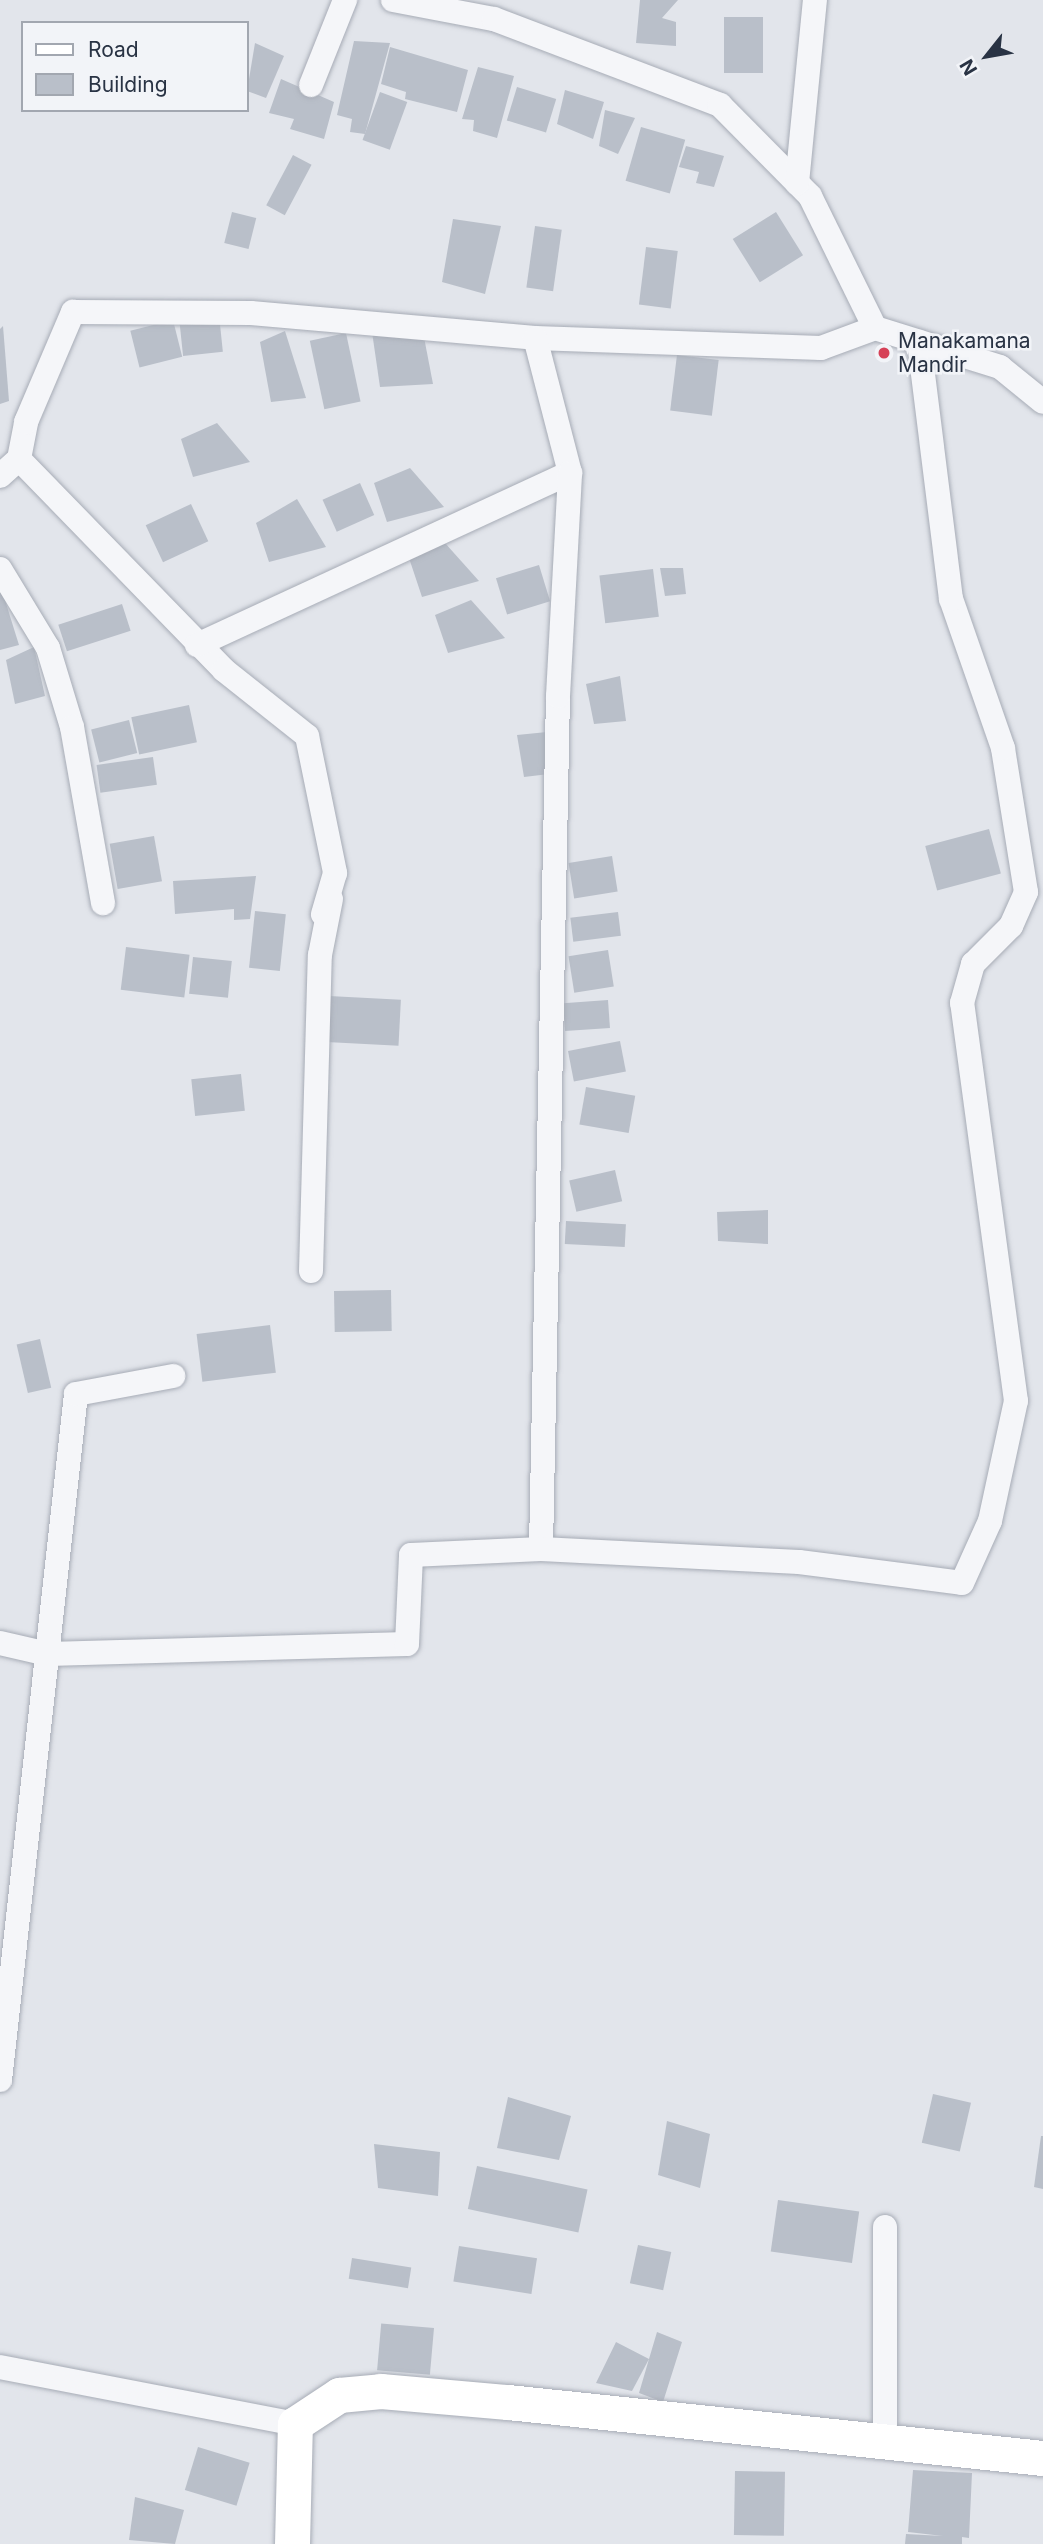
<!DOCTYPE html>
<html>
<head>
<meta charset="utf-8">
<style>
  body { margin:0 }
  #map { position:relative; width:1043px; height:2544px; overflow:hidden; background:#e2e5eb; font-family:Inter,sans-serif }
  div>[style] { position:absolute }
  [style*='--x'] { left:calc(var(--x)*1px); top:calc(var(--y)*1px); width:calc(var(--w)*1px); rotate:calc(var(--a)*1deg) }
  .building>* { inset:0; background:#b9bfc9; transform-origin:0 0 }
  .roads { filter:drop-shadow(0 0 2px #a7acb6) drop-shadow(0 0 2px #a7acb6) }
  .street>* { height:24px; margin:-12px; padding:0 12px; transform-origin:12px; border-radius:12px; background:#f5f6f9 }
  .secondary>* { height:35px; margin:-17.5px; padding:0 17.5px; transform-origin:17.5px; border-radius:17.5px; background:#fff }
  .dots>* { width:19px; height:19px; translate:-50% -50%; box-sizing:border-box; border:4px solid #f2f4f8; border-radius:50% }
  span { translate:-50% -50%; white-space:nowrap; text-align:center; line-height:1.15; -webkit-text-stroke:5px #f2f4f8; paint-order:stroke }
  .poi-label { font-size:21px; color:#293344 }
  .left { translate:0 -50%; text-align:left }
  .legend { position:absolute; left:21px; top:21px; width:228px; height:91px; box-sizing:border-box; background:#f2f4f8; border:2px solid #a2a7b0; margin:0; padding:9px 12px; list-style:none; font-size:21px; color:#293344 }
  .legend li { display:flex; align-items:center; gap:14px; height:35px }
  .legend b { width:35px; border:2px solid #a2a7b0 }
  .north { position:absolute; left:952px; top:21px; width:70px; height:70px; -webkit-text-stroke:5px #f2f4f8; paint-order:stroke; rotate:239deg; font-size:19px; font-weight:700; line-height:28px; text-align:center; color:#293344 }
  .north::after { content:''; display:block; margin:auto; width:24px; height:32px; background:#293344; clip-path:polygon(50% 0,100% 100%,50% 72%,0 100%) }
</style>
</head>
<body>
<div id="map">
  <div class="building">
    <div style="clip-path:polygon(640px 0,678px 0,662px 18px,676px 22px,676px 46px,636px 43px)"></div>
    <div style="left:724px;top:17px;width:39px;height:56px"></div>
    <div style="clip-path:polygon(354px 41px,390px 43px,365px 134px,350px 132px,352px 119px,337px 115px)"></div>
    <div style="clip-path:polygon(255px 43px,284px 56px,266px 98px,247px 91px)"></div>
    <div style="clip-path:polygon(390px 47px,468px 70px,457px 112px,405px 99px,406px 92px,381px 84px)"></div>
    <div style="clip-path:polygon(478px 67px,514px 76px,497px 138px,473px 131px,474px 120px,462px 119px)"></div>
    <div style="clip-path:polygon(281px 79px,334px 102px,324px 139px,290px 129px,294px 119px,269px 113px)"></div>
    <div style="left:517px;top:87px;width:41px;height:35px;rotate:17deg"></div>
    <div style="clip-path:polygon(565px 90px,604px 102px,593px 139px,557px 124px)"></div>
    <div style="left:380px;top:92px;width:29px;height:51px;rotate:20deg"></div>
    <div style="clip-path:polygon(605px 110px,635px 118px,618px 154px,599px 146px)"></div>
    <div style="left:641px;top:127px;width:46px;height:56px;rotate:16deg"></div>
    <div style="clip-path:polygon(686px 146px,724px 156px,714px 187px,696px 183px,699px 172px,679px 167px)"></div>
    <div style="left:293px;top:155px;width:21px;height:57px;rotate:28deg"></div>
    <div style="left:232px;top:212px;width:25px;height:32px;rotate:14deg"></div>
    <div style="left:776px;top:212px;width:51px;height:51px;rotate:58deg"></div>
    <div style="clip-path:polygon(453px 219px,501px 226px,485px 294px,442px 282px)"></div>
    <div style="left:535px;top:226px;width:27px;height:62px;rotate:8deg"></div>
    <div style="left:646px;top:247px;width:32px;height:58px;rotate:7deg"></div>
    <div style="left:219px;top:315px;width:37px;height:40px;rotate:84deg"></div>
    <div style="left:173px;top:320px;width:38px;height:44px;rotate:76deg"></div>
    <div style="clip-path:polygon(371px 325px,423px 332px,433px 384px,380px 387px)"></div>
    <div style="clip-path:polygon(3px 326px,9px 401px,0 404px,0 329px)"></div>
    <div style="clip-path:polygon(285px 331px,306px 398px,271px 402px,260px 342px)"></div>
    <div style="left:346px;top:333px;width:70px;height:37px;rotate:78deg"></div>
    <div style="left:677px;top:355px;width:42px;height:56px;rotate:7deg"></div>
    <div style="clip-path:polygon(217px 423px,250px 462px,193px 477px,181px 439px)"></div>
    <div style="clip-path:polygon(410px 468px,444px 507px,387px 522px,374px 483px)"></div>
    <div style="left:360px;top:483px;width:35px;height:41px;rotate:66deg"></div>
    <div style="clip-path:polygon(297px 499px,326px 547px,269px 562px,256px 523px)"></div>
    <div style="left:191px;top:504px;width:41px;height:50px;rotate:65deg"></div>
    <div style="clip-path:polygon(445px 543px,479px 581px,422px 597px,409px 558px)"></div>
    <div style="left:539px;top:565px;width:38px;height:45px;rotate:73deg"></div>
    <div style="clip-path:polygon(660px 568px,683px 568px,686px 594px,665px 596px)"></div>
    <div style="left:653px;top:569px;width:48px;height:54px;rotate:83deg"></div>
    <div style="clip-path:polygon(0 584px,19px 645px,0 650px)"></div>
    <div style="clip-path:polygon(471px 600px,505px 638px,448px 653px,435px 615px)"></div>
    <div style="left:122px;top:604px;width:28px;height:67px;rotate:72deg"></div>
    <div style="clip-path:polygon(34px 647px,45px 696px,15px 704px,6px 660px)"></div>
    <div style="clip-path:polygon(620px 676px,626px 721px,594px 724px,586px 684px)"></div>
    <div style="left:189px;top:705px;width:38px;height:59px;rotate:78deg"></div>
    <div style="left:129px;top:720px;width:34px;height:39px;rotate:76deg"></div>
    <div style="clip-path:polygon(547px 732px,549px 774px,524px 777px,517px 735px)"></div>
    <div style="left:153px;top:757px;width:28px;height:57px;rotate:82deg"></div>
    <div style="left:989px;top:829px;width:46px;height:66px;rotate:75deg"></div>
    <div style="left:154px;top:836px;width:46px;height:45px;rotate:80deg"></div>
    <div style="left:612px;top:856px;width:36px;height:44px;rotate:81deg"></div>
    <div style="clip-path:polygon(256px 876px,250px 919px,234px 920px,234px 909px,175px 914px,173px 881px)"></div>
    <div style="left:255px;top:911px;width:31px;height:57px;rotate:6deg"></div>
    <div style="left:618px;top:912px;width:24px;height:48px;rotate:83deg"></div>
    <div style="left:126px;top:947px;width:64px;height:43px;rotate:7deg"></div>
    <div style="left:608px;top:950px;width:37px;height:40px;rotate:81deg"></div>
    <div style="left:193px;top:957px;width:39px;height:37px;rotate:6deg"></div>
    <div style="left:329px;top:996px;width:72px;height:46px;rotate:3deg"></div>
    <div style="left:608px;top:1000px;width:28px;height:45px;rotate:86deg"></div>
    <div style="left:620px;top:1041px;width:31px;height:53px;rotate:79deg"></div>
    <div style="left:241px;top:1074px;width:37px;height:50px;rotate:84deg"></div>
    <div style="left:586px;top:1087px;width:50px;height:38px;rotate:10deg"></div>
    <div style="left:615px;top:1170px;width:32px;height:47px;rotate:77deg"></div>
    <div style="clip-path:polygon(768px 1210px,768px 1244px,718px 1241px,717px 1212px)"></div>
    <div style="left:566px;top:1221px;width:60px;height:23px;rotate:3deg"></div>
    <div style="left:391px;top:1290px;width:41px;height:57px;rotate:89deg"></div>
    <div style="left:270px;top:1325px;width:48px;height:74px;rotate:83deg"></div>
    <div style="left:40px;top:1339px;width:50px;height:24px;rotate:77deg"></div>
    <div style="left:933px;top:2094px;width:39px;height:50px;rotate:13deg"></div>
    <div style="clip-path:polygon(508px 2097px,571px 2116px,559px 2160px,497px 2148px)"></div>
    <div style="clip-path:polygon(667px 2121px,710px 2134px,700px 2188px,658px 2175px)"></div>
    <div style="clip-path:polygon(1041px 2136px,1043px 2136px,1043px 2189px,1034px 2187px)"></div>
    <div style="clip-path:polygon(374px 2144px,440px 2152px,438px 2196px,378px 2188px)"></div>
    <div style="left:477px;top:2166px;width:113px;height:44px;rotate:12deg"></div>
    <div style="left:778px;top:2200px;width:82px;height:52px;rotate:8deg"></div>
    <div style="left:638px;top:2245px;width:34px;height:39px;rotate:12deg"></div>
    <div style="left:459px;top:2246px;width:79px;height:36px;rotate:9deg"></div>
    <div style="left:352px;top:2258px;width:60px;height:21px;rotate:9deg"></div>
    <div style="left:434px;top:2328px;width:47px;height:53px;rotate:95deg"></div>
    <div style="clip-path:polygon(657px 2332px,682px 2342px,663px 2402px,639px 2393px,649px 2359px,632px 2391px,596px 2383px,616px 2342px,649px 2359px)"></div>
    <div style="left:198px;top:2447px;width:54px;height:45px;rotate:17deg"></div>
    <div style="clip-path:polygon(913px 2470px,972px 2473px,969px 2538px,962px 2537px,962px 2544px,905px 2544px,906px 2534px,943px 2536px,908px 2532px)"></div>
    <div style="left:735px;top:2471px;width:50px;height:64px;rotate:1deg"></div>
    <div style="clip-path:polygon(135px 2497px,184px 2510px,175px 2544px,129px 2540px)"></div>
  </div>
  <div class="roads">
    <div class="street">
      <div style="--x:393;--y:0;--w:103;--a:10.7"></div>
      <div style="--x:494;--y:19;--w:242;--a:20.8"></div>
      <div style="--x:720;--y:105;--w:128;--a:45.3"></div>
      <div style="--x:810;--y:196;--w:147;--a:63.8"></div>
      <div style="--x:875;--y:328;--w:131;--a:17.3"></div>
      <div style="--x:1000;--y:367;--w:55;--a:39.1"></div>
      <div style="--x:311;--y:85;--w:92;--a:-68.2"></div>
      <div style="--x:797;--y:183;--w:184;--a:-84.4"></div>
      <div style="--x:19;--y:459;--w:294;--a:45.8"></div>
      <div style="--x:224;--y:670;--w:106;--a:38.5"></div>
      <div style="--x:307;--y:736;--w:140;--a:78.4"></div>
      <div style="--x:335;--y:873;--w:43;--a:106.3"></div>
      <div style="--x:0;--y:476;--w:25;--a:-42"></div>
      <div style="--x:19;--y:459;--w:38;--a:-79"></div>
      <div style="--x:26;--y:422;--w:120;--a:-66.9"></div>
      <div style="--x:73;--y:312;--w:178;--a:0.3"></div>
      <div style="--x:251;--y:313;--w:285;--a:5"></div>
      <div style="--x:535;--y:338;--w:286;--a:2"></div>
      <div style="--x:821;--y:348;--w:58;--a:-20.3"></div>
      <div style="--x:0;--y:569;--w:92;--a:58.7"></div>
      <div style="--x:48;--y:648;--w:83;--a:73.1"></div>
      <div style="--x:72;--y:727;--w:179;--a:80"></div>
      <div style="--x:197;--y:645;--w:411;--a:-24.8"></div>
      <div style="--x:570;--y:473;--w:139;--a:-104.5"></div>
      <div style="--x:311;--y:1271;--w:316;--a:-88.4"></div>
      <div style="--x:320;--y:955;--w:57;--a:-78.9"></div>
      <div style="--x:541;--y:1549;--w:853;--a:-88.86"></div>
      <div style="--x:558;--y:696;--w:223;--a:-86.9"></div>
      <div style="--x:0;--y:1643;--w:49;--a:12.9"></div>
      <div style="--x:48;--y:1654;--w:359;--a:-1.6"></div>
      <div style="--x:407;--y:1644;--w:89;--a:-87.4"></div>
      <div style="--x:411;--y:1555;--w:130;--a:-2.6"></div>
      <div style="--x:541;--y:1549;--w:258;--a:2.9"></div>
      <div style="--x:799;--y:1562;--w:164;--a:7.3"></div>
      <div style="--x:962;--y:1583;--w:68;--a:-65.7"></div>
      <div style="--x:990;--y:1521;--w:123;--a:-77.8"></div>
      <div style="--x:1016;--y:1401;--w:402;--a:-97.7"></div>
      <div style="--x:962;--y:1003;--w:41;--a:-74.2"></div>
      <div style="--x:973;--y:964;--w:54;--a:-45"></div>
      <div style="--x:1011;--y:926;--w:37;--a:-66"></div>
      <div style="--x:1026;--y:892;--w:146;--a:-99.1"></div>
      <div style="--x:1003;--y:748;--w:158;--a:-109.2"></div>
      <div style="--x:951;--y:599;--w:259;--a:-97.1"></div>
      <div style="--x:0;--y:2080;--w:690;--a:-83.68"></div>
      <div style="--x:76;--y:1394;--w:99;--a:-10.5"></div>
      <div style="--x:885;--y:2227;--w:212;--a:90"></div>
      <div style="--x:0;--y:2367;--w:300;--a:10.9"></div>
    </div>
    <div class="secondary">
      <div style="--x:292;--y:2544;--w:120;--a:-88.6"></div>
      <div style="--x:295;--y:2424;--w:53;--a:-33.4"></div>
      <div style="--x:339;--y:2395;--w:42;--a:-5.4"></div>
      <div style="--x:381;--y:2391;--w:127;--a:5"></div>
      <div style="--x:508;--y:2402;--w:538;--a:5.98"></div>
    </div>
  </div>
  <div class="dots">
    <div style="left:884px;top:353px;background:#d64157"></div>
  </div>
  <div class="poi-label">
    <span class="left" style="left:898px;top:353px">Manakamana<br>Mandir</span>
  </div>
  <ul class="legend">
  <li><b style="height:9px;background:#fff"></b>Road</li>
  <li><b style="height:19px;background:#b9bfc9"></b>Building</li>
  </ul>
  <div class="north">N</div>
</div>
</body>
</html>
